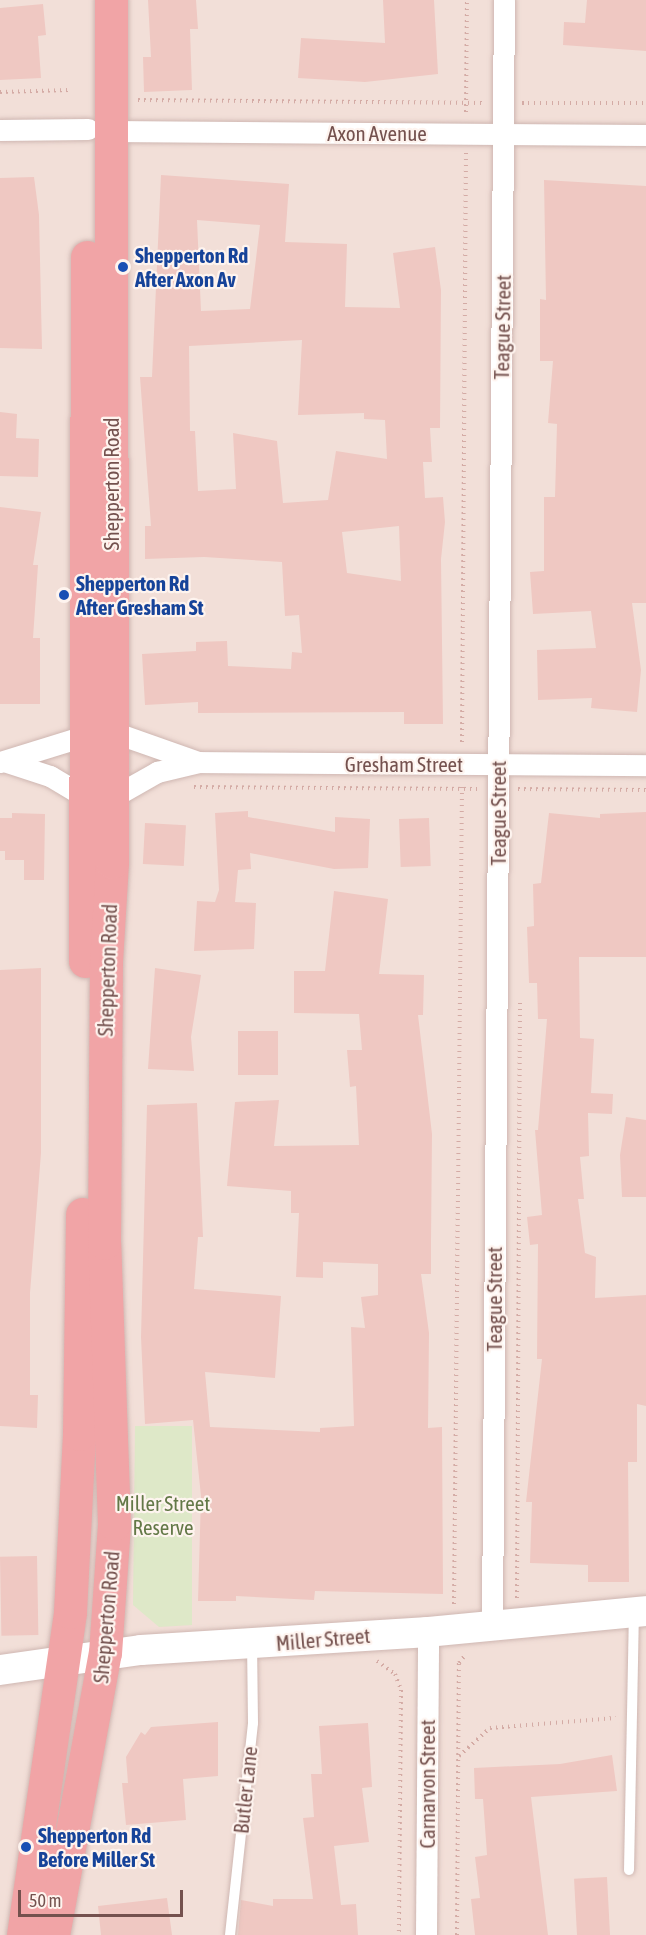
<!DOCTYPE html>
<html>
<head>
<meta charset="utf-8">
<style>
  body { margin:0 }
  #map { position:relative; width:646px; height:1935px; overflow:hidden; background:#fbefe9; font-family:"Asap Condensed",sans-serif }
  div>[style] { position:absolute }
  [style*='--x'] { left:calc(var(--x)*1px); top:calc(var(--y)*1px); width:calc(var(--w)*1px); rotate:calc(var(--a)*1deg) }
  .residential>* { inset:0; background:#f2dfd8; transform-origin:0 0 }
  .green>* { inset:0; background:#dee8c8 }
  .building>* { inset:0; background:#efc8c2; transform-origin:0 0 }
  .path>* { height:4px; margin-top:-2px; transform-origin:0; background:repeating-linear-gradient(90deg,#d4aba5 0 1.5px,transparent 0 6px) }
  .roads { filter:drop-shadow(0 0 2px #cfb7b2) drop-shadow(0 0 2px #cfb7b2) }
  .lane>* { height:10px; margin:-5px; padding:0 5px; transform-origin:5px; border-radius:5px; background:#fff }
  .street>* { height:21px; margin:-10.5px; padding:0 10.5px; transform-origin:10.5px; border-radius:10.5px; background:#fff }
  .secondary>* { height:30px; margin:-15px; padding:0 15px; transform-origin:15px; border-radius:15px; background:#fff }
  .highway>* { height:33px; margin:-16.5px; padding:0 16.5px; transform-origin:16.5px; border-radius:16.5px; background:#f1a4a6 }
  .dots>* { width:16px; height:16px; translate:-50% -50%; box-sizing:border-box; border:3px solid #fef4ef; border-radius:50% }
  span { translate:-50% -50%; white-space:nowrap; text-align:center; line-height:1.15; -webkit-text-stroke:4.5px #fef4ef; paint-order:stroke }
  .street-label { font-size:21px; color:#74514e }
  .transit-label { font-size:21px; color:#164399; font-weight:700 }
  .left { translate:0 -50%; text-align:left }
  .park-label { font-size:21px; color:#637847 }
  .scale { position:absolute; left:18px; top:1890px; width:165px; height:27px; box-sizing:border-box; border:3px solid #74514e; border-top:0; padding-left:8px; font-size:18px; line-height:21px; white-space:nowrap; color:#74514e; -webkit-text-stroke:4px #fef4ef; paint-order:stroke }
</style>
</head>
<body>
<div id="map">
  <div class="residential">
    <div style="left:0;top:0;width:646px;height:1935px"></div>
  </div>
  <div class="green">
    <div style="clip-path:polygon(135px 1426px,192px 1426px,192px 1625px,159px 1627px,133px 1605px)"></div>
  </div>
  <div class="building">
    <div style="clip-path:polygon(148px 0,196px 0,198px 29px,190px 29px,192px 90px,144px 92px,143px 57px,151px 57px)"></div>
    <div style="clip-path:polygon(383px 0,434px 0,438px 74px,365px 82px,298px 78px,301px 38px,385px 43px)"></div>
    <div style="clip-path:polygon(587px 0,646px 0,646px 51px,563px 45px,564px 22px,585px 23px)"></div>
    <div style="clip-path:polygon(43px 4px,46px 35px,38px 36px,41px 78px,0 80px,0 8px)"></div>
    <div style="clip-path:polygon(evenodd,161px 175px,289px 184px,285px 242px,347px 244px,345px 307px,400px 308px,393px 253px,435px 247px,441px 290px,440px 428px,430px 428px,432px 462px,423px 462px,425px 498px,443px 497px,445px 522px,441px 559px,443px 724px,404px 724px,404px 712px,198px 713px,198px 702px,145px 705px,142px 654px,196px 651px,196px 642px,227px 641px,228px 666px,291px 669px,292px 652px,302px 653px,299px 615px,285px 616px,282px 562px,204px 557px,145px 559px,145px 526px,151px 526px,140px 377px,152px 377px,161px 175px,197px 220px,260px 225px,250px 309px,201px 311px,197px 220px,161px 175px,302px 340px,298px 415px,364px 413px,364px 419px,385px 420px,387px 459px,336px 451px,328px 500px,283px 503px,277px 441px,233px 433px,236px 489px,198px 491px,195px 431px,190px 431px,189px 346px,302px 340px,161px 175px,399px 526px,401px 581px,347px 573px,342px 532px,399px 526px)"></div>
    <div style="clip-path:polygon(34px 177px,39px 215px,42px 349px,0 348px,0 178px)"></div>
    <div style="clip-path:polygon(544px 180px,646px 186px,646px 603px,632px 603px,641px 670px,637px 712px,591px 708px,592px 698px,538px 700px,537px 650px,596px 648px,591px 611px,533px 614px,530px 572px,544px 571px,544px 497px,555px 497px,557px 424px,548px 423px,553px 361px,540px 361px,540px 299px,546px 300px)"></div>
    <div style="clip-path:polygon(0 412px,17px 414px,16px 438px,39px 439px,38px 477px,0 476px)"></div>
    <div style="clip-path:polygon(0 507px,41px 512px,33px 565px,38px 565px,33px 638px,40px 638px,40px 704px,0 704px)"></div>
    <div style="clip-path:polygon(248px 811px,248px 817px,335px 832px,335px 817px,370px 819px,368px 868px,334px 869px,250px 853px,251px 869px,238px 870px,235px 902px,256px 903px,254px 949px,194px 951px,197px 901px,215px 902px,219px 890px,215px 813px)"></div>
    <div style="clip-path:polygon(646px 812px,646px 957px,579px 957px,580px 1038px,594px 1039px,591px 1093px,613px 1094px,612px 1114px,588px 1113px,589px 1156px,580px 1157px,584px 1199px,578px 1199px,585px 1253px,596px 1257px,595px 1298px,646px 1295px,646px 1406px,637px 1404px,637px 1462px,628px 1462px,629px 1582px,588px 1582px,588px 1565px,530px 1563px,532px 1502px,526px 1502px,542px 1359px,537px 1359px,538px 1244px,530px 1245px,527px 1217px,542px 1215px,535px 1130px,538px 1130px,547px 1019px,538px 1019px,537px 983px,529px 983px,527px 927px,534px 926px,533px 884px,541px 883px,549px 813px,600px 818px,600px 814px)"></div>
    <div style="clip-path:polygon(12px 813px,45px 814px,44px 880px,24px 880px,24px 860px,5px 860px,5px 851px,0 851px,0 818px,12px 818px)"></div>
    <div style="left:429px;top:818px;width:48px;height:30px;rotate:88deg"></div>
    <div style="left:145px;top:823px;width:41px;height:41px;rotate:3deg"></div>
    <div style="clip-path:polygon(334px 891px,388px 899px,379px 974px,424px 975px,423px 1015px,418px 1015px,432px 1134px,431px 1242px,431px 1274px,421px 1274px,429px 1333px,428px 1428px,442px 1427px,443px 1594px,315px 1591px,314px 1600px,236px 1596px,236px 1601px,198px 1601px,201px 1496px,193px 1420px,145px 1424px,141px 1337px,147px 1105px,197px 1103px,203px 1237px,198px 1237px,194px 1289px,281px 1296px,275px 1378px,205px 1372px,210px 1427px,320px 1432px,320px 1428px,354px 1426px,351px 1327px,365px 1328px,361px 1297px,378px 1295px,378px 1264px,323px 1262px,323px 1278px,296px 1277px,299px 1213px,291px 1213px,291px 1191px,227px 1186px,235px 1102px,279px 1100px,274px 1146px,359px 1145px,356px 1086px,350px 1087px,347px 1050px,362px 1050px,359px 1014px,294px 1013px,294px 971px,325px 971px)"></div>
    <div style="clip-path:polygon(41px 968px,41px 1153px,30px 1293px,30px 1395px,38px 1395px,37px 1428px,0 1426px,0 970px)"></div>
    <div style="clip-path:polygon(155px 968px,201px 975px,191px 1037px,194px 1071px,148px 1069px)"></div>
    <div style="left:278px;top:1031px;width:44px;height:40px;rotate:90deg"></div>
    <div style="clip-path:polygon(626px 1117px,646px 1120px,646px 1197px,622px 1197px,620px 1155px)"></div>
    <div style="left:37px;top:1556px;width:79px;height:37px;rotate:89deg"></div>
    <div style="clip-path:polygon(218px 1722px,218px 1776px,183px 1779px,186px 1820px,126px 1825px,122px 1783px,128px 1783px,126px 1757px,141px 1732px,145px 1735px,151px 1727px)"></div>
    <div style="clip-path:polygon(368px 1723px,372px 1787px,362px 1788px,369px 1842px,334px 1846px,341px 1905px,356px 1904px,358px 1935px,238px 1935px,241px 1900px,273px 1906px,273px 1899px,313px 1899px,303px 1818px,314px 1817px,311px 1774px,322px 1774px,319px 1726px)"></div>
    <div style="clip-path:polygon(612px 1755px,617px 1791px,531px 1797px,548px 1935px,475px 1935px,471px 1899px,480px 1898px,475px 1857px,487px 1855px,483px 1799px,475px 1799px,474px 1768px,560px 1764px)"></div>
    <div style="left:607px;top:1877px;width:58px;height:33px;rotate:87deg"></div>
    <div style="clip-path:polygon(167px 1898px,172px 1935px,101px 1935px,98px 1906px)"></div>
  </div>
  <div class="path">
    <div style="--x:0;--y:92;--w:69;--a:-1.7"></div>
    <div style="--x:138;--y:100;--w:344;--a:0.5"></div>
    <div style="--x:522;--y:103;--w:124;--a:0"></div>
    <div style="--x:466;--y:112;--w:112;--a:-89.5"></div>
    <div style="--x:462;--y:742;--w:589;--a:-89.61"></div>
    <div style="--x:194;--y:787;--w:283;--a:0.4"></div>
    <div style="--x:518;--y:789;--w:128;--a:0.4"></div>
    <div style="--x:517;--y:1598;--w:595;--a:-89.71"></div>
    <div style="--x:454;--y:1604;--w:821;--a:-89.44"></div>
    <div style="--x:377;--y:1661;--w:22;--a:36"></div>
    <div style="--x:395;--y:1674;--w:17;--a:69"></div>
    <div style="--x:401;--y:1690;--w:245;--a:90.5"></div>
    <div style="--x:459;--y:1756;--w:42;--a:-42.1"></div>
    <div style="--x:490;--y:1728;--w:126;--a:-4.5"></div>
    <div style="--x:457;--y:1935;--w:272;--a:-89.6"></div>
    <div style="--x:459;--y:1663;--w:11;--a:-52"></div>
  </div>
  <div class="roads">
    <div class="lane">
      <div style="--x:629;--y:1870;--w:257;--a:-88.9"></div>
      <div style="--x:230;--y:1935;--w:213;--a:-83.8"></div>
      <div style="--x:253;--y:1723;--w:77;--a:-90.7"></div>
    </div>
    <div class="street">
      <div style="--x:0;--y:130;--w:88;--a:-0.7"></div>
      <div style="--x:109;--y:131;--w:537;--a:0.43"></div>
      <div style="--x:113;--y:732;--w:90;--a:19.4"></div>
      <div style="--x:0;--y:762;--w:88;--a:-17.2"></div>
      <div style="--x:7;--y:762;--w:45;--a:18"></div>
      <div style="--x:50;--y:776;--w:41;--a:31"></div>
      <div style="--x:113;--y:797;--w:51;--a:-29.6"></div>
      <div style="--x:157;--y:772;--w:43;--a:-13.4"></div>
      <div style="--x:199;--y:762;--w:447;--a:0.4"></div>
      <div style="--x:492;--y:1625;--w:1625;--a:-89.58"></div>
      <div style="--x:426;--y:1935;--w:303;--a:-89.6"></div>
    </div>
    <div class="secondary">
      <div style="--x:0;--y:1670;--w:142;--a:-8.1"></div>
      <div style="--x:141;--y:1650;--w:288;--a:-3.6"></div>
      <div style="--x:428;--y:1632;--w:219;--a:-5.5"></div>
    </div>
    <div class="highway">
      <div style="--x:85;--y:961;--w:704;--a:-89.84"></div>
      <div style="--x:23;--y:1935;--w:326;--a:-81.7"></div>
      <div style="--x:70;--y:1612;--w:178;--a:-87.1"></div>
      <div style="--x:79;--y:1434;--w:220;--a:-89.2"></div>
      <div style="--x:53;--y:1935;--w:287;--a:-79.6"></div>
      <div style="--x:105;--y:1653;--w:129;--a:-86"></div>
      <div style="--x:114;--y:1524;--w:281;--a:-92"></div>
      <div style="--x:104;--y:1243;--w:282;--a:-89.6"></div>
      <div style="--x:106;--y:961;--w:99;--a:-86.5"></div>
      <div style="--x:112;--y:862;--w:862;--a:-90.07"></div>
    </div>
  </div>
  <div class="dots">
    <div style="left:123px;top:267px;background:#1a4fb4"></div>
    <div style="left:64px;top:595px;background:#1a4fb4"></div>
    <div style="left:26px;top:1847px;background:#1a4fb4"></div>
  </div>
  <div class="street-label">
    <span style="left:377px;top:133px">Axon Avenue</span>
    <span style="left:502px;top:327px;rotate:-89deg">Teague Street</span>
    <span style="left:111px;top:484px;rotate:-90deg">Shepperton Road</span>
    <span style="left:404px;top:764px">Gresham Street</span>
    <span style="left:498px;top:813px;rotate:-90deg">Teague Street</span>
    <span style="left:107px;top:970px;rotate:-88deg">Shepperton Road</span>
    <span style="left:494px;top:1299px;rotate:-90deg">Teague Street</span>
    <span style="left:106px;top:1617px;rotate:-85deg">Shepperton Road</span>
    <span style="left:323px;top:1639px;rotate:-5deg">Miller Street</span>
    <span style="left:427px;top:1784px;rotate:-90deg">Carnarvon Street</span>
    <span style="left:245px;top:1790px;rotate:-84deg">Butler Lane</span>
  </div>
  <div class="transit-label">
    <span class="left" style="left:135px;top:267px">Shepperton Rd<br>After Axon Av</span>
    <span class="left" style="left:76px;top:595px">Shepperton Rd<br>After Gresham St</span>
    <span class="left" style="left:38px;top:1847px">Shepperton Rd<br>Before Miller St</span>
  </div>
  <div class="park-label">
    <span style="left:163px;top:1515px">Miller Street<br>Reserve</span>
  </div>
  <div class="scale">50 m</div>
</div>
</body>
</html>
